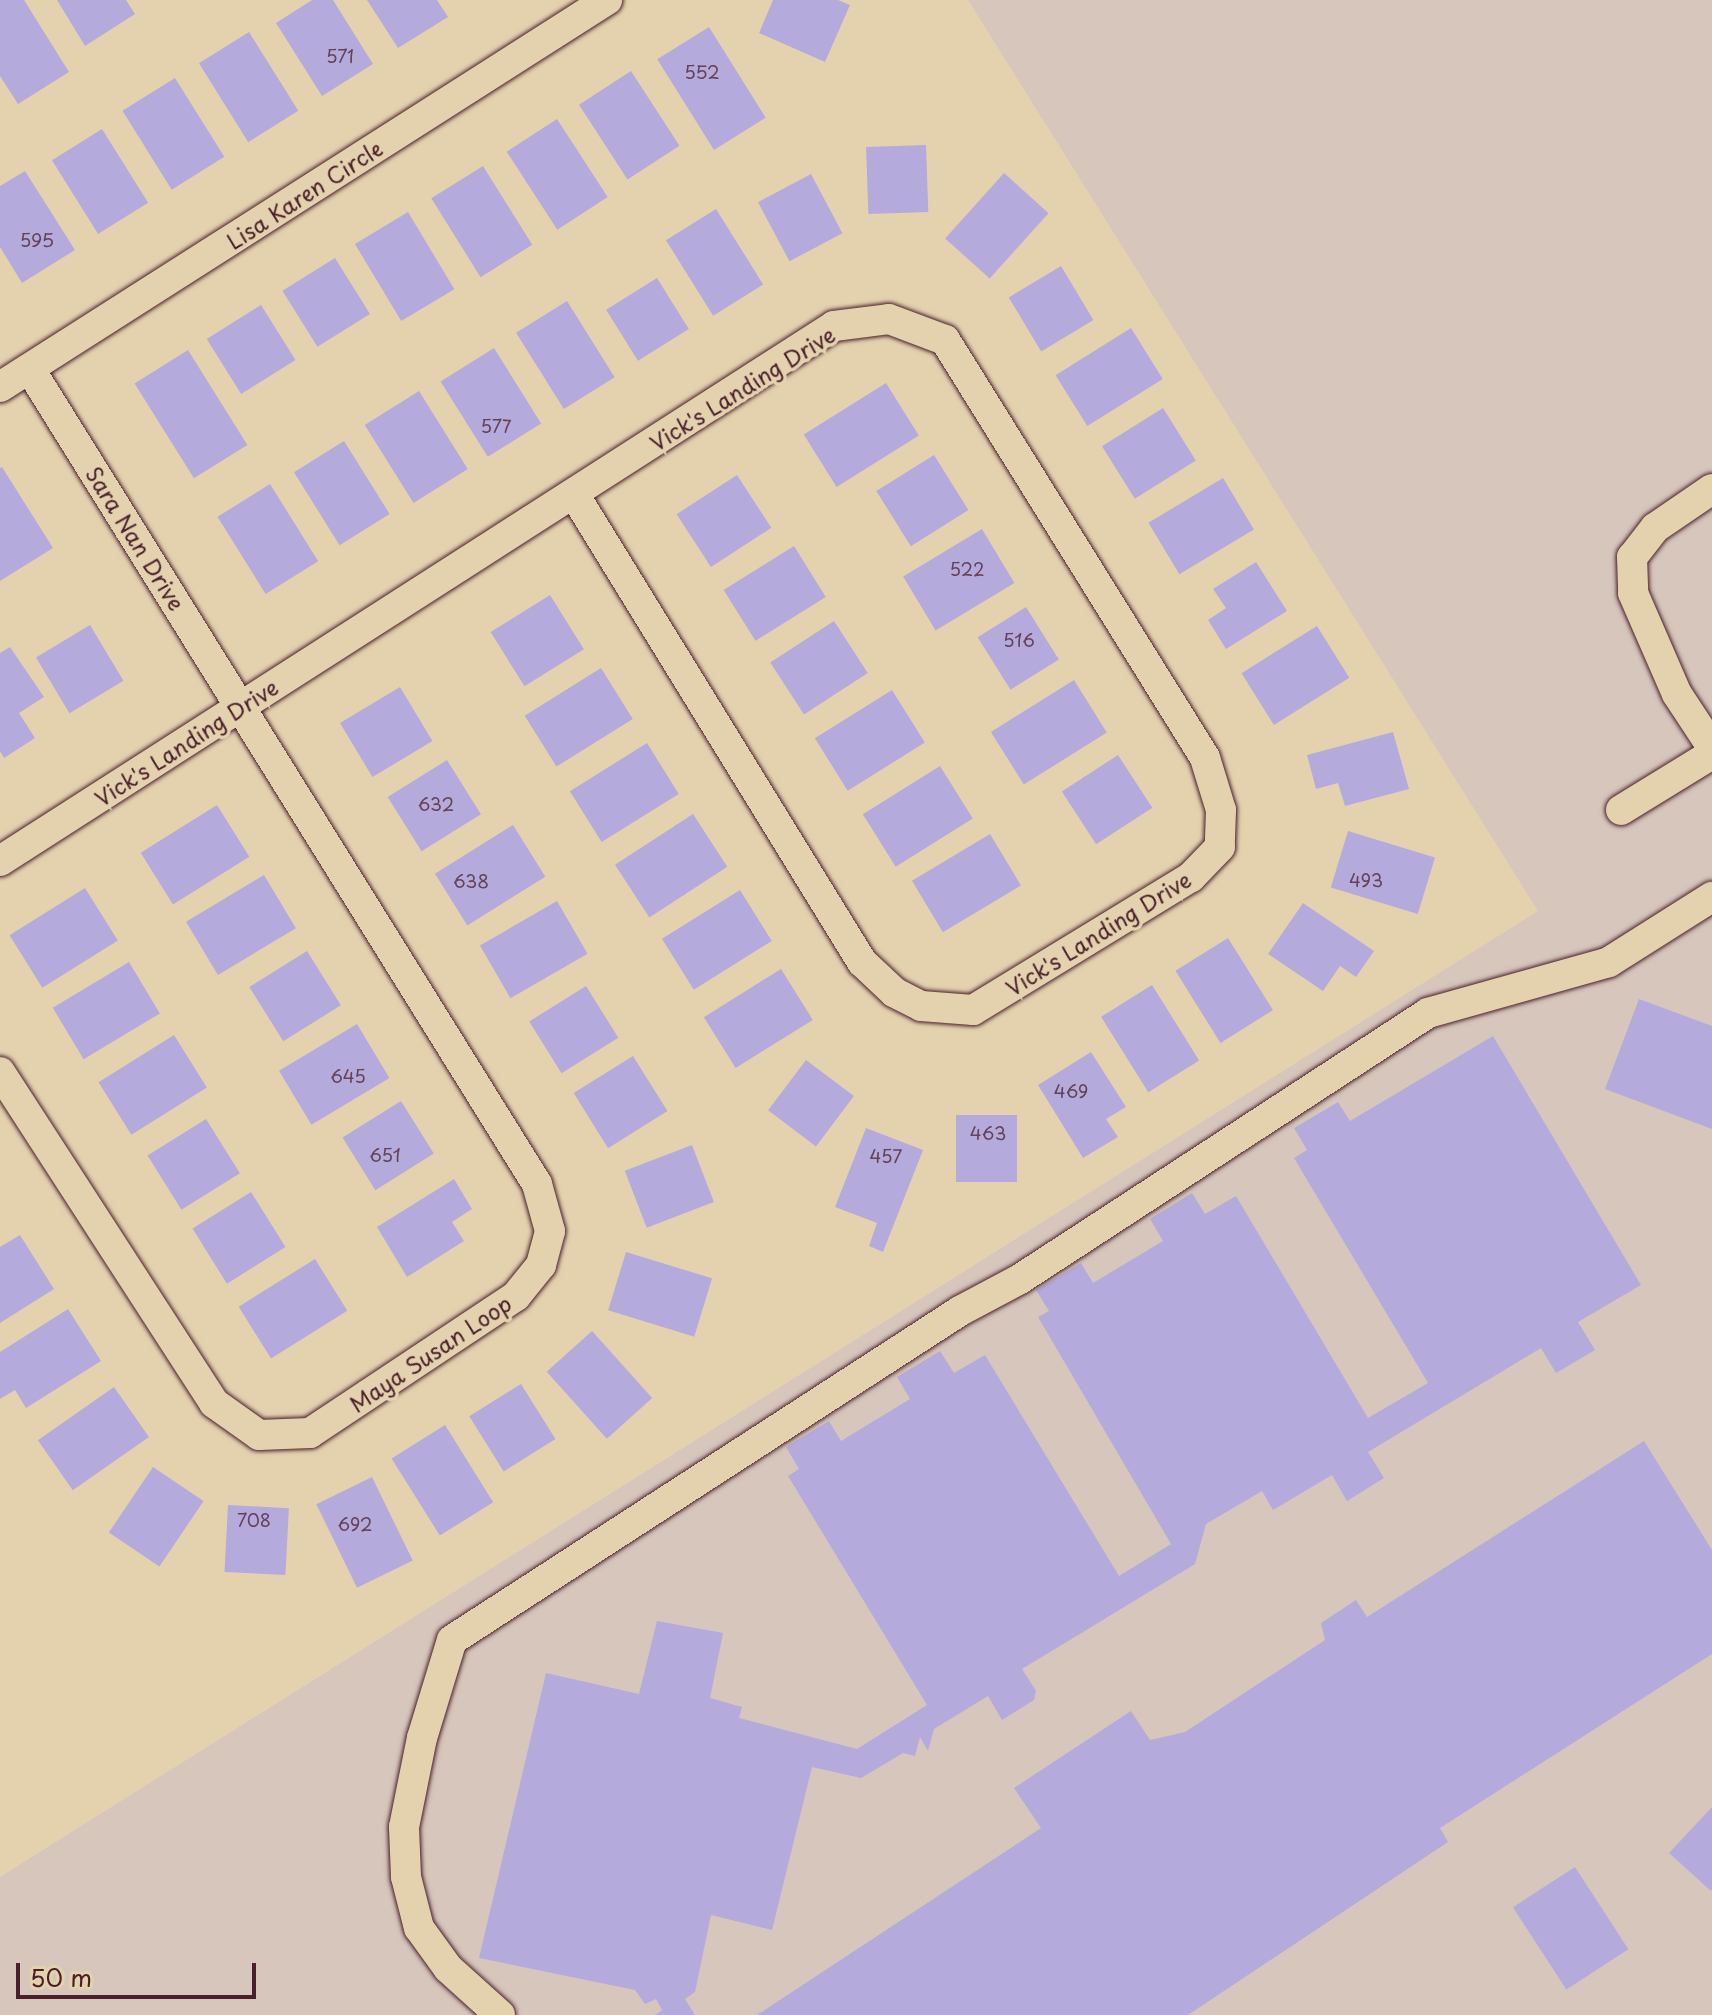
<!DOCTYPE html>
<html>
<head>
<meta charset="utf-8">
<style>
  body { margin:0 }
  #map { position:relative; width:1712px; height:2015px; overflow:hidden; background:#e4d2af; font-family:"Playpen Sans",sans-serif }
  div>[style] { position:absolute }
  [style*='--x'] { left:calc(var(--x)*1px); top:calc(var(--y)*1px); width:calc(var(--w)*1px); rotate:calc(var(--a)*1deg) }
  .built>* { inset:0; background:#d6c6bc }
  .building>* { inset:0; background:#b4abdc; transform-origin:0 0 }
  .roads { filter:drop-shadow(0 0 2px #4a1f2b) drop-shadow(0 0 2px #4a1f2b) }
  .street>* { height:30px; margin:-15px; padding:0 15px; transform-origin:15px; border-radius:15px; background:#e4d2af }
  span { translate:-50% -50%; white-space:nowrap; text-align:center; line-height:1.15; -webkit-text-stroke:7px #e4d2af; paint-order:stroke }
  .number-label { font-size:18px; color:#644257 }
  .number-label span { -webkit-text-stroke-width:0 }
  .street-label { font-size:22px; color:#4a1f2b }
  .scale { position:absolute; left:16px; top:1963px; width:240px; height:36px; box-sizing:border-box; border:4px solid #4a1f2b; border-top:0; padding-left:10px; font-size:24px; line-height:28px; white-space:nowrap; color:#4a1f2b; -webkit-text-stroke:6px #e4d2af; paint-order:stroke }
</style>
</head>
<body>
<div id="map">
  <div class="built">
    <div style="clip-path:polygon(968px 0,1712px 0,1712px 2015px,0 2015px,0 1877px,1538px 911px)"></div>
  </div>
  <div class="building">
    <div style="clip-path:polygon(0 0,24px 0,69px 72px,18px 104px,0 76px)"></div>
    <div style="clip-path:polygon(57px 0,126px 0,135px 14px,85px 46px)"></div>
    <div style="clip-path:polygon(312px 0,333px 0,373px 64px,322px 96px,276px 23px)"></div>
    <div style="clip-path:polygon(367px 0,437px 0,448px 17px,398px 48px)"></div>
    <div style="clip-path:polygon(773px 0,838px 0,850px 5px,825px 62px,759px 33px)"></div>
    <div style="left:709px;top:27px;width:107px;height:61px;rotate:58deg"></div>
    <div style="left:249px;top:32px;width:93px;height:59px;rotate:58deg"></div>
    <div style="left:631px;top:71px;width:89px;height:62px;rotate:57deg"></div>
    <div style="left:175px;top:78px;width:93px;height:62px;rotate:58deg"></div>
    <div style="left:557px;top:119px;width:93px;height:60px;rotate:57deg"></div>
    <div style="left:102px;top:129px;width:87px;height:59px;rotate:58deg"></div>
    <div style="left:926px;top:145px;width:67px;height:60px;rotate:88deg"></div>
    <div style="left:483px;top:166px;width:93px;height:61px;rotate:58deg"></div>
    <div style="clip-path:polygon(25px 171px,75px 250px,22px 283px,0 247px,0 186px)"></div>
    <div style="left:1004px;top:173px;width:60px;height:88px;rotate:42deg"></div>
    <div style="left:811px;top:174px;width:67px;height:60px;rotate:62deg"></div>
    <div style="left:716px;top:209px;width:89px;height:59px;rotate:58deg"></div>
    <div style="left:408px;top:212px;width:90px;height:62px;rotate:59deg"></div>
    <div style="left:335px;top:258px;width:66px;height:62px;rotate:58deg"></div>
    <div style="left:1061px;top:266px;width:63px;height:61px;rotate:59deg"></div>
    <div style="left:657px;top:278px;width:60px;height:60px;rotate:58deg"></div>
    <div style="left:567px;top:301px;width:90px;height:60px;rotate:58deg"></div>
    <div style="left:261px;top:305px;width:65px;height:64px;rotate:58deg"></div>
    <div style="left:1131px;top:328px;width:60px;height:89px;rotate:58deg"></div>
    <div style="left:494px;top:348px;width:89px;height:63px;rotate:58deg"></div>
    <div style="left:188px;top:350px;width:112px;height:63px;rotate:58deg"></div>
    <div style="left:886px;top:383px;width:62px;height:97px;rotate:58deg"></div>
    <div style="left:419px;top:391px;width:92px;height:64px;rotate:58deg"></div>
    <div style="left:1163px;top:408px;width:62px;height:72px;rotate:58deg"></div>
    <div style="left:344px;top:441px;width:86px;height:59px;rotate:58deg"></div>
    <div style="left:934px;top:455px;width:65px;height:68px;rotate:58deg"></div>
    <div style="clip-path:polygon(2px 467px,53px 548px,0 581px,0 468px)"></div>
    <div style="left:737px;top:475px;width:63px;height:72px;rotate:57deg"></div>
    <div style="left:1223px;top:478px;width:60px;height:87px;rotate:59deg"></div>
    <div style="left:270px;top:484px;width:91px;height:62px;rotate:58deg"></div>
    <div style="left:982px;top:529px;width:63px;height:92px;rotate:59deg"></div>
    <div style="left:794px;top:546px;width:60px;height:83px;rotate:58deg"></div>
    <div style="clip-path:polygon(1256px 562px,1287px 611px,1226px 649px,1208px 620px,1226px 608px,1213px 589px)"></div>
    <div style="left:550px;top:595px;width:64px;height:70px;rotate:58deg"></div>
    <div style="left:1026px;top:607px;width:62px;height:57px;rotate:58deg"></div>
    <div style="left:834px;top:621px;width:62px;height:76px;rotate:57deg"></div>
    <div style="left:90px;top:625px;width:65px;height:63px;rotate:59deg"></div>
    <div style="left:1317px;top:626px;width:61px;height:89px;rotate:58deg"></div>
    <div style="clip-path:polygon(10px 647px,44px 697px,19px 713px,35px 738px,4px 758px,0 751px,0 653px)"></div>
    <div style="left:601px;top:668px;width:60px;height:90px;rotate:58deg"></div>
    <div style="left:1074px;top:680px;width:62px;height:98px;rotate:58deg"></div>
    <div style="left:400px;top:687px;width:63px;height:70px;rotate:59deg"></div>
    <div style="left:892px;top:690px;width:62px;height:91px;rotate:58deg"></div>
    <div style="clip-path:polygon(1393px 732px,1409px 789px,1345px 806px,1338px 783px,1316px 789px,1307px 755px)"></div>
    <div style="left:647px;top:743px;width:60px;height:91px;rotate:58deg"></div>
    <div style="left:1118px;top:755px;width:63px;height:67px;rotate:57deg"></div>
    <div style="left:447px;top:760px;width:64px;height:70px;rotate:58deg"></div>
    <div style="left:940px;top:766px;width:62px;height:91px;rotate:58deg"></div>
    <div style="left:217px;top:805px;width:61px;height:90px;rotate:58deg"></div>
    <div style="left:693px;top:814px;width:63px;height:93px;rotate:57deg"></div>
    <div style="left:513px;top:825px;width:61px;height:92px;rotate:58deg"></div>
    <div style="left:1348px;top:831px;width:91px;height:59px;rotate:17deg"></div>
    <div style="left:990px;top:834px;width:60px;height:91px;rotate:59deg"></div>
    <div style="left:264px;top:875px;width:62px;height:91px;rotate:59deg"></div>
    <div style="left:85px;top:888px;width:62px;height:89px;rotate:58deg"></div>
    <div style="left:740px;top:890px;width:60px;height:92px;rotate:58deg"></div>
    <div style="left:557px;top:901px;width:61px;height:89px;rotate:60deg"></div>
    <div style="clip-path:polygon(1303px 903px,1374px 951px,1356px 977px,1340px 966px,1323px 991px,1268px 954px)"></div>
    <div style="left:1228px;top:938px;width:85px;height:62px;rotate:58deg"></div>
    <div style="left:307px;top:951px;width:64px;height:68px;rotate:58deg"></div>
    <div style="left:129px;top:962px;width:60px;height:89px;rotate:59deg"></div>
    <div style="left:781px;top:969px;width:60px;height:91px;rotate:58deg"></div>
    <div style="left:1152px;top:985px;width:89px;height:60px;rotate:58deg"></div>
    <div style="left:586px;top:986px;width:61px;height:67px;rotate:58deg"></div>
    <div style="clip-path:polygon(1639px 999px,1712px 1026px,1712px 1129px,1605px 1089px)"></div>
    <div style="left:357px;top:1024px;width:63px;height:91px;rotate:59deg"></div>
    <div style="left:174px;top:1035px;width:62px;height:89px;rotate:58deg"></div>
    <div style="clip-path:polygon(1493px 1036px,1641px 1285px,1578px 1322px,1595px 1350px,1556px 1373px,1541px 1348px,1368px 1452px,1384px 1478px,1347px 1501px,1332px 1475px,1273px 1510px,1262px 1491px,1206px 1524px,1195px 1564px,1022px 1669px,1036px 1691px,1034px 1700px,1002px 1720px,988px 1696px,934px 1729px,928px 1751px,920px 1737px,915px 1756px,903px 1753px,861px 1778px,812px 1767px,772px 1930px,711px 1915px,695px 1992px,685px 1999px,695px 2015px,655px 2015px,662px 2010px,656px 1999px,645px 2004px,635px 1990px,479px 1958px,546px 1673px,639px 1694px,657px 1621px,723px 1633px,710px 1698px,742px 1707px,739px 1718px,857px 1749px,927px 1705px,788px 1476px,799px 1469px,786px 1447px,829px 1421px,841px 1441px,910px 1399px,897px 1377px,940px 1351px,954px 1373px,985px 1355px,1119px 1576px,1171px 1544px,1038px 1317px,1049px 1311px,1036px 1290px,1081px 1263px,1093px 1283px,1163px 1241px,1150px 1219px,1192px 1193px,1205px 1214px,1236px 1196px,1368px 1418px,1428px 1383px,1294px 1158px,1307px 1150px,1294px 1128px,1338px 1102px,1350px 1121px)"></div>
    <div style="clip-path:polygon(1091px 1052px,1126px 1107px,1106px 1119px,1118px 1137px,1083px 1158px,1038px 1085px)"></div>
    <div style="left:633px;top:1056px;width:65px;height:70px;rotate:58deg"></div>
    <div style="left:806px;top:1060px;width:60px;height:63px;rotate:37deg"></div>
    <div style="left:401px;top:1101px;width:62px;height:69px;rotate:58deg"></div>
    <div style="left:956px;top:1115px;width:61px;height:67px"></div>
    <div style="left:206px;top:1119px;width:64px;height:69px;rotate:58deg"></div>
    <div style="clip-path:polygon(866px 1128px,923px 1150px,883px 1252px,869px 1246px,877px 1223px,835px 1207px)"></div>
    <div style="left:692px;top:1145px;width:61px;height:72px;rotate:69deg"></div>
    <div style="clip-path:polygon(454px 1179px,472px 1209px,452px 1222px,464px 1241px,407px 1277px,377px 1227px)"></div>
    <div style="left:251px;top:1192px;width:65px;height:69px;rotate:58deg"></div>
    <div style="clip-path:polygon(20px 1235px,54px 1289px,0 1323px,0 1247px)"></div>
    <div style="left:626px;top:1252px;width:90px;height:61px;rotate:17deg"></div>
    <div style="left:315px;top:1259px;width:61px;height:90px;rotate:58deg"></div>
    <div style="clip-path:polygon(68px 1309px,101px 1361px,26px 1408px,15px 1390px,0 1399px,0 1352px)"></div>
    <div style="left:592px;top:1331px;width:90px;height:61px;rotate:48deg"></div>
    <div style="left:521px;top:1384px;width:65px;height:61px;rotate:58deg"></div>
    <div style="left:114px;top:1387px;width:61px;height:93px;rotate:55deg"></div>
    <div style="left:445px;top:1425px;width:91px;height:63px;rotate:58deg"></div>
    <div style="clip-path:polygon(1644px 1441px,1712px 1550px,1712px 1654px,1440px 1828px,1448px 1842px,1188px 2015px,757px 2015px,1041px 1828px,1014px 1788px,1131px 1711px,1150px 1740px,1185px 1732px,1325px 1640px,1321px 1623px,1356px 1600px,1367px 1617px)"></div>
    <div style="left:153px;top:1467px;width:61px;height:79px;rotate:34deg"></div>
    <div style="left:372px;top:1477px;width:93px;height:62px;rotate:64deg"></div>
    <div style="left:228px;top:1505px;width:61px;height:67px;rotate:3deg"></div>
    <div style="clip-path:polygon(1712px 1807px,1712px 1889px,1711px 1891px,1669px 1853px)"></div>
    <div style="left:1575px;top:1867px;width:98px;height:74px;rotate:57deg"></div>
  </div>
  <div class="roads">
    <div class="street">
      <div style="--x:0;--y:387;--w:720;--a:-32.52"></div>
      <div style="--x:1712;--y:489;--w:69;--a:145.6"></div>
      <div style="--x:1655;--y:528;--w:37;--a:128"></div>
      <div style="--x:1632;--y:557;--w:36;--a:88"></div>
      <div style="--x:1633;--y:593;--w:110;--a:66.5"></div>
      <div style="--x:1677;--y:694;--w:64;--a:56.6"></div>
      <div style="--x:1621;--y:810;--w:107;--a:-31.6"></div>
      <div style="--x:0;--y:861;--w:991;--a:-32.68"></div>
      <div style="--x:834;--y:326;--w:55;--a:-7.3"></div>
      <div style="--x:889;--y:319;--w:60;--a:20.6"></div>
      <div style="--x:945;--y:340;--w:492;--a:58.1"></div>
      <div style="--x:1205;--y:758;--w:54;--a:72.9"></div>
      <div style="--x:1221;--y:810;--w:37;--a:92"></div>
      <div style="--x:1220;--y:847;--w:42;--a:134"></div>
      <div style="--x:1191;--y:877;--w:255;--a:148.6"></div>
      <div style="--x:973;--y:1010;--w:52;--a:-175.6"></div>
      <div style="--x:921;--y:1006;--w:30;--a:-153"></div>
      <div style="--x:894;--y:992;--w:44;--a:-136.8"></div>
      <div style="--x:862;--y:962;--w:550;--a:-121.61"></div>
      <div style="--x:0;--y:1072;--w:394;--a:57.1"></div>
      <div style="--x:214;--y:1403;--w:55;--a:35.4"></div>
      <div style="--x:259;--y:1435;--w:51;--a:-2.2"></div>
      <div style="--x:310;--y:1433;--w:247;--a:-33.6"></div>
      <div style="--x:516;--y:1296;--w:40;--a:-51"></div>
      <div style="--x:541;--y:1265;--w:35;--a:-75"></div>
      <div style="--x:550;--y:1231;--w:49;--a:-105.5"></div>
      <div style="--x:537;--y:1184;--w:960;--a:-121.89"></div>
      <div style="--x:500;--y:2015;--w:70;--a:-137.9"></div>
      <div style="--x:448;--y:1968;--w:49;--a:-125.9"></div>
      <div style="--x:419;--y:1928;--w:53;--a:-104.3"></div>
      <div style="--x:406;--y:1877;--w:50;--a:-92.3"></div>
      <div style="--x:404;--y:1827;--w:91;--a:-78.6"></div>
      <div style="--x:422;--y:1738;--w:102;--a:-73"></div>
      <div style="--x:452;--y:1640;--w:605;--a:-32.93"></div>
      <div style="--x:960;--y:1311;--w:68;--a:-28.1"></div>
      <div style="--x:1020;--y:1279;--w:487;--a:-33.1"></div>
      <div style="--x:1428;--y:1013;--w:188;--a:-15.7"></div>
      <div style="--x:1609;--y:962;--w:122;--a:-32.3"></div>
    </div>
  </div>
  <div class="number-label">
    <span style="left:340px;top:56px">571</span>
    <span style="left:702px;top:72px">552</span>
    <span style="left:37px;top:240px">595</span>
    <span style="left:496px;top:426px">577</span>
    <span style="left:967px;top:569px">522</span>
    <span style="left:1019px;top:640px">516</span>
    <span style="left:436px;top:804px">632</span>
    <span style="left:1366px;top:880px">493</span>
    <span style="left:471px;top:881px">638</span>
    <span style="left:348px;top:1076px">645</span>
    <span style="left:1071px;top:1091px">469</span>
    <span style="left:988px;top:1133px">463</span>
    <span style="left:385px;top:1155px">651</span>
    <span style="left:886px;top:1156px">457</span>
    <span style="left:254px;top:1520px">708</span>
    <span style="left:355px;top:1524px">692</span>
  </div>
  <div class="street-label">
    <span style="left:304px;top:194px;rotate:-33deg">Lisa Karen Circle</span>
    <span style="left:742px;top:388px;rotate:-32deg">Vick's Landing Drive</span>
    <span style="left:136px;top:538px;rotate:58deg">Sara Nan Drive</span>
    <span style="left:186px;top:742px;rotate:-33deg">Vick's Landing Drive</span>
    <span style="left:1098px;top:933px;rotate:-32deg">Vick's Landing Drive</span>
    <span style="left:430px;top:1353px;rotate:-34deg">Maya Susan Loop</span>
  </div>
  <div class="scale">50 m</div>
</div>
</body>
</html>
